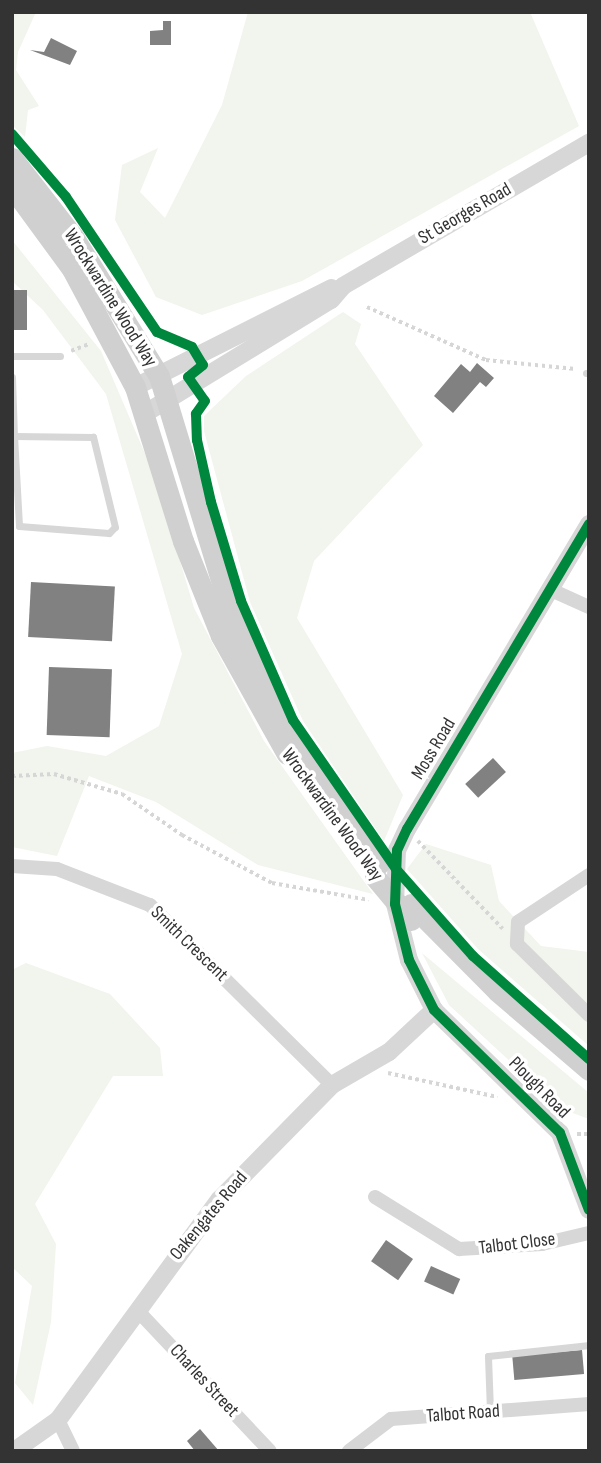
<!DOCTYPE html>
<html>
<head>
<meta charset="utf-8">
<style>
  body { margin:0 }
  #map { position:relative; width:601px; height:1463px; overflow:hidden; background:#fff; font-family:"Sofia Sans Condensed",sans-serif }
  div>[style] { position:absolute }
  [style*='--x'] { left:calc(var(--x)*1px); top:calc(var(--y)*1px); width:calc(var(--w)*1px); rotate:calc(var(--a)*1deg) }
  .green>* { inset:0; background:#f1f5ed }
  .building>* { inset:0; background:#818181; transform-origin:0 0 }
  .path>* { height:3.5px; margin-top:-1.75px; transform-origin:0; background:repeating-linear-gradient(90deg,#d6d6d6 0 3.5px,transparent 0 7px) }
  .service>* { height:7px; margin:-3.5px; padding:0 3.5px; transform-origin:3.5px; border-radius:3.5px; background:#d7d7d7 }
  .minor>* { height:14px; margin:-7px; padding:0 7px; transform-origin:7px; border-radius:7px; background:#d7d7d7 }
  .tertiary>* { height:18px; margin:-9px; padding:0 9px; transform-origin:9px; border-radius:9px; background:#d7d7d7 }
  .secondary>* { height:21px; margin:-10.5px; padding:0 10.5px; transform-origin:10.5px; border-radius:10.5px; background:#d0d0d0 }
  .secondary-bridge>* { height:21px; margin:-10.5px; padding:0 10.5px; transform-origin:10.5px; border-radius:10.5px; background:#d0d0d0 }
  .cycleway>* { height:10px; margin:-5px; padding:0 5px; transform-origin:5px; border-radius:5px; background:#00873e }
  span { translate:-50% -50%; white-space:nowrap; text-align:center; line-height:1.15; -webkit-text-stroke:7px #fff; paint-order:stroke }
  .street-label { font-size:19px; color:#333 }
  .frame { position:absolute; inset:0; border:14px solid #333; pointer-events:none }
</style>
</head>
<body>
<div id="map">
  <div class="green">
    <div style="clip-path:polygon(12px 12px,36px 12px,18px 52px,16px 70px,39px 106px,28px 110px,25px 137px,12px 125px)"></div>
    <div style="clip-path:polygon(248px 12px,530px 12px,579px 126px,302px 281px,202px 315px,156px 297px,115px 220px,122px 165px,158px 148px,140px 192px,165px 218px,222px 105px)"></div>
    <div style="clip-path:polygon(12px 240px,101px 351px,155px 477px,194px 608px,264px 741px,373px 894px,258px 865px,156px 802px,89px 776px,57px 856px,12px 847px,12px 753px,47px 746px,106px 756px,159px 726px,182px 654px,106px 394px,43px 310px,12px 281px)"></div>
    <div style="clip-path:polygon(343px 312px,361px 324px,355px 344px,423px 445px,314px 561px,297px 618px,403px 795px,384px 841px,303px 721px,250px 602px,204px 431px,204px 416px,246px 376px)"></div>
    <div style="clip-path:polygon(426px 844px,491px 865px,499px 901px,541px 946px,589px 952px,589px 1046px,478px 949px,407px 869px)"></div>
    <div style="clip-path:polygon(422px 953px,589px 1093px,589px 1119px,562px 1109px,449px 1005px)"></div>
    <div style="clip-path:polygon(26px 963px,110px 994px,160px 1048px,163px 1076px,113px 1076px,35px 1204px,56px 1244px,51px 1322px,33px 1405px,15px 1383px,32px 1286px,12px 1267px,12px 970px)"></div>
  </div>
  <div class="building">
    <div style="clip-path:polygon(163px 21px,171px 21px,171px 45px,150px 45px,150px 31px,163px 30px)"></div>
    <div style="clip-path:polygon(51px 38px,77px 51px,70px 65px,30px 50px,44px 52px)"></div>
    <div style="left:12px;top:290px;width:15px;height:40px"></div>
    <div style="clip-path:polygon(477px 363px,494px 378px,486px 387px,480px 382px,453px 413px,434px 396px,461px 364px,470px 372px)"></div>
    <div style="left:31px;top:582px;width:84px;height:55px;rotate:3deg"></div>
    <div style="left:49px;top:667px;width:63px;height:68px;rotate:2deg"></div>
    <div style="left:493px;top:758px;width:19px;height:38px;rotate:47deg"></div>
    <div style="left:386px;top:1240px;width:33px;height:26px;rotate:35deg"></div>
    <div style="left:431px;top:1266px;width:32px;height:17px;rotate:24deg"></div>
    <div style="left:582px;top:1350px;width:24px;height:70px;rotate:85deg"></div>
    <div style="clip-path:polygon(200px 1429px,219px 1451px,195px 1451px,187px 1441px)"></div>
  </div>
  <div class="path">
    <div style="--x:367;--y:307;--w:130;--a:24"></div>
    <div style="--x:486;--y:360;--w:90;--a:5.7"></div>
    <div style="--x:71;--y:351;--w:19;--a:-21"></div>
    <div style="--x:12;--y:776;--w:42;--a:-2.7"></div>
    <div style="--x:54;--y:774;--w:71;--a:16.4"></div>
    <div style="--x:122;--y:794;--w:73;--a:34.3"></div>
    <div style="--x:182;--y:835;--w:102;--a:28.1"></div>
    <div style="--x:272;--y:883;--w:98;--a:9.9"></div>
    <div style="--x:418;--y:841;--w:122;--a:46"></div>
    <div style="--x:388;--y:1073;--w:112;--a:12.4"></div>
    <div style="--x:577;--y:1134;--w:12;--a:0"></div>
  </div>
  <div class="service">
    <div style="--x:12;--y:356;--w:48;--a:0"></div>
    <div style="--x:586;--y:373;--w:3;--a:0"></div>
    <div style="--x:12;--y:377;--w:59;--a:88.1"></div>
    <div style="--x:14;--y:436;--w:90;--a:86.8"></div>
    <div style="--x:19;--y:526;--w:90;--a:4.4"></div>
    <div style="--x:109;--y:533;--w:8;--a:-45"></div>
    <div style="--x:115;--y:527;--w:93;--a:-103.7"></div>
    <div style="--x:93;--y:437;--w:79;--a:-179.3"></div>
    <div style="--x:490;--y:1411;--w:55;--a:-92.1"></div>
    <div style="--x:488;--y:1356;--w:102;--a:-6.2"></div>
  </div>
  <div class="minor">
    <div style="--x:549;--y:589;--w:44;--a:24.2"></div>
    <div style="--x:12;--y:866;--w:45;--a:3.8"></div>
    <div style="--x:57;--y:869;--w:100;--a:21.2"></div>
    <div style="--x:150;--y:905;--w:256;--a:44.7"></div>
    <div style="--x:589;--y:875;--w:85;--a:146.5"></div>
    <div style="--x:518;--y:922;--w:22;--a:93"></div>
    <div style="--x:517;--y:944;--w:101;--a:44.6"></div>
    <div style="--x:375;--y:1197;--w:99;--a:31.8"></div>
    <div style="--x:459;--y:1249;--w:83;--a:-3.4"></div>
    <div style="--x:542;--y:1244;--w:48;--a:-13.2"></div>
    <div style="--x:138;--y:1311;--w:192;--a:46.7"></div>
    <div style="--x:58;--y:1420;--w:34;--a:64"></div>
    <div style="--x:349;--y:1451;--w:53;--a:-37.3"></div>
    <div style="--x:391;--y:1419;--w:199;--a:-4.3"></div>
  </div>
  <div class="tertiary">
    <div style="--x:135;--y:387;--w:220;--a:-26.7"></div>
    <div style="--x:144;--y:414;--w:219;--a:-31.4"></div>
    <div style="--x:331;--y:300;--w:18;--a:-49"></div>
    <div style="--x:343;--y:286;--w:285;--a:-30.2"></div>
    <div style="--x:589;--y:524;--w:355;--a:120.8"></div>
    <div style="--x:407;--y:829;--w:23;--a:115"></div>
    <div style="--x:397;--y:850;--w:54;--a:92.1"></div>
    <div style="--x:395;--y:904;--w:58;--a:76"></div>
    <div style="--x:409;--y:960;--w:56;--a:63.4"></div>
    <div style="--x:434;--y:1010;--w:176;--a:44.3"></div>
    <div style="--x:560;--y:1133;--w:82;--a:69.4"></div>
    <div style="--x:14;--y:1451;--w:54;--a:-35.2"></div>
    <div style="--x:58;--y:1420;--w:274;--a:-53.8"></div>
    <div style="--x:220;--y:1199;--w:160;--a:-45.5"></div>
    <div style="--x:332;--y:1085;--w:66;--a:-30.1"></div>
    <div style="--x:389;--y:1052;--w:62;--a:-43"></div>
  </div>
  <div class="secondary">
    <div style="--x:12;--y:158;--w:101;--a:52.2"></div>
    <div style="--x:74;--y:238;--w:162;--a:58.4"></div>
    <div style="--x:159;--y:376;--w:224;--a:73.1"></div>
    <div style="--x:224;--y:590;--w:82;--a:67.2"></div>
    <div style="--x:256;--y:666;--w:111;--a:61.6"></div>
    <div style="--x:309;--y:764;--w:122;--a:55"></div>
    <div style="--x:12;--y:187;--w:102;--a:53.8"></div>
    <div style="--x:72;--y:269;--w:134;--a:61.9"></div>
    <div style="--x:135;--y:387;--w:161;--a:72.7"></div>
    <div style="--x:183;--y:541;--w:102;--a:68.2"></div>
    <div style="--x:221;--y:636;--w:135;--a:60.8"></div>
    <div style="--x:411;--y:904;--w:122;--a:45.3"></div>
    <div style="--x:497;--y:991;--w:121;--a:40.7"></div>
  </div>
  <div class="secondary-bridge">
    <div style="--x:375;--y:877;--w:56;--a:50.1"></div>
  </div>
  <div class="cycleway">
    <div style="--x:12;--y:134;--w:83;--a:49.4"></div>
    <div style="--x:66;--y:197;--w:163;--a:56"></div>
    <div style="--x:157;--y:332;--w:38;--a:23"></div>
    <div style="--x:192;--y:347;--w:21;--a:59"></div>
    <div style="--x:203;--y:365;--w:19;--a:141"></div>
    <div style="--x:188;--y:377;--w:29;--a:55"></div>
    <div style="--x:205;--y:401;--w:16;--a:125"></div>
    <div style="--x:196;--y:414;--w:26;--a:88"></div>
    <div style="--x:197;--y:440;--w:64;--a:77.3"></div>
    <div style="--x:211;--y:502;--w:103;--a:73.1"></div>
    <div style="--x:241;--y:601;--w:130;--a:66.4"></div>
    <div style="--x:293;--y:720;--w:181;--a:55.3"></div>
    <div style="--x:396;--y:869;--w:116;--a:48.5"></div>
    <div style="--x:473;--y:956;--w:155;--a:41.6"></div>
    <div style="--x:589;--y:524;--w:355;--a:120.8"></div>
    <div style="--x:407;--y:829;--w:23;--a:115"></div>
    <div style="--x:397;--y:850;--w:54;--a:92.1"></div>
    <div style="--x:395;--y:904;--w:58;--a:76"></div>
    <div style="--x:409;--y:960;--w:56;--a:63.4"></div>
    <div style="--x:434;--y:1010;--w:176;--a:44.3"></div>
    <div style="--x:560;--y:1133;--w:82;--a:69.4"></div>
  </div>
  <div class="street-label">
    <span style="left:465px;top:214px;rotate:-30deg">St Georges Road</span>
    <span style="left:110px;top:298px;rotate:58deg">Wrockwardine Wood Way</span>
    <span style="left:434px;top:749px;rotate:-59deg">Moss Road</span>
    <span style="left:332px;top:815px;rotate:54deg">Wrockwardine Wood Way</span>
    <span style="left:189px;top:944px;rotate:44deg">Smith Crescent</span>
    <span style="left:539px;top:1088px;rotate:45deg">Plough Road</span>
    <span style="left:209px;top:1216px;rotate:-50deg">Oakengates Road</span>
    <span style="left:517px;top:1244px;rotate:-7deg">Talbot Close</span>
    <span style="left:204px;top:1381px;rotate:47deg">Charles Street</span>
    <span style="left:463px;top:1414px;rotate:-4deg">Talbot Road</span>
  </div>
  <div class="frame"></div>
</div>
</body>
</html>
